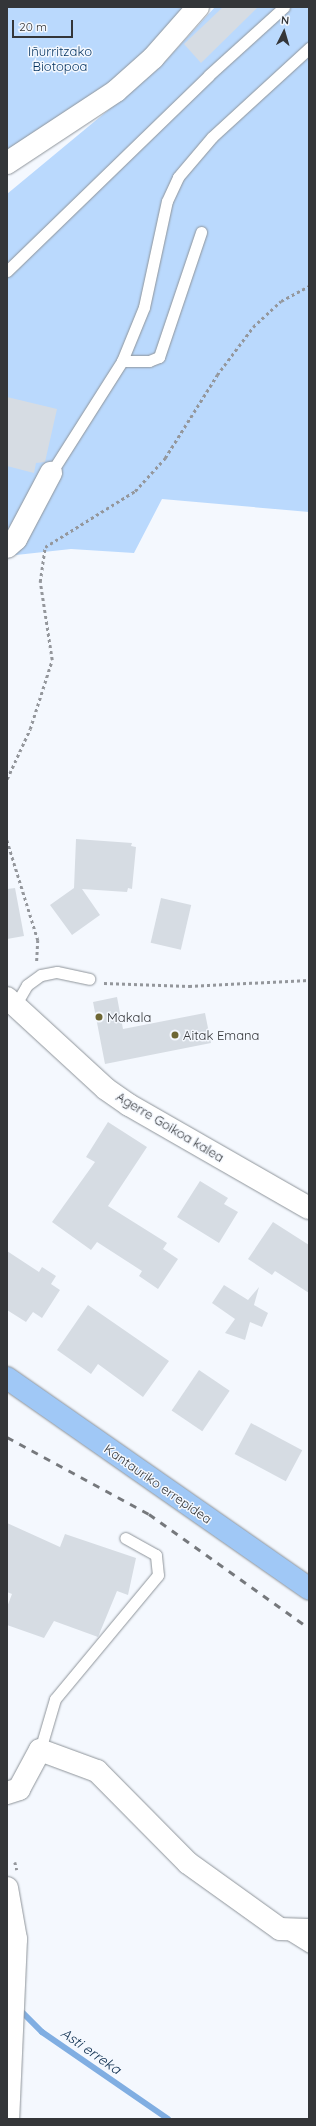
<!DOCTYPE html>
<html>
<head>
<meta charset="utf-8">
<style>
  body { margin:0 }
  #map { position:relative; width:316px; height:2126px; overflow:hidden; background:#f4f8fe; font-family:Quicksand,sans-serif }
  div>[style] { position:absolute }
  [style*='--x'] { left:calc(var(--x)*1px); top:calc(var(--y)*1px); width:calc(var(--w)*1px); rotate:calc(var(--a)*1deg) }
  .green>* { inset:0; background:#bad9fd }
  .stream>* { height:6px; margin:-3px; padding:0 3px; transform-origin:3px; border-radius:3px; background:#80aee2 }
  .building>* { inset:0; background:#d6dce3; transform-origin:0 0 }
  .path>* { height:2.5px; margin-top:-1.25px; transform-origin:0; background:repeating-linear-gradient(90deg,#94979c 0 3px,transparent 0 6px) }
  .roads { filter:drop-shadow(0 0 1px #8e949a) drop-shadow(0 0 1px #8e949a) }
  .service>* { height:11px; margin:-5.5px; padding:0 5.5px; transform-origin:5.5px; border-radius:5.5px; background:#fff }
  .minor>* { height:22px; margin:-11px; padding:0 11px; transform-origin:11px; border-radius:11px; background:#fff }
  .trunk>* { height:22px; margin:-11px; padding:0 11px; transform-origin:11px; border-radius:11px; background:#a0c8f6 }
  .rail>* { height:3px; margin-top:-1.5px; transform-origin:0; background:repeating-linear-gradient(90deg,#75787c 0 7px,transparent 0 14px) }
  .dots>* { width:11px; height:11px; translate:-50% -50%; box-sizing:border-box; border:2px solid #f4f8fe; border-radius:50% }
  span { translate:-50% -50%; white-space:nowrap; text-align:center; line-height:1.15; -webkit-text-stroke:3px #f4f8fe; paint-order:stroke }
  .park-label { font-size:13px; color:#00315f }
  .poi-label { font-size:13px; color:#343639 }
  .left { translate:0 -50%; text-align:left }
  .street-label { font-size:13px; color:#343639 }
  .water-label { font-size:14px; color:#0b2c4d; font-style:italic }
  .frame { position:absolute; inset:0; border:8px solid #343639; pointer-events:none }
  .north { position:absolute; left:264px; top:12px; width:40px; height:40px; -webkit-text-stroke:3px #f4f8fe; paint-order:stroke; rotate:5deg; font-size:11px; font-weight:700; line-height:16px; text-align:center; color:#343639 }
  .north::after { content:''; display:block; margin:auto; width:14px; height:18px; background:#343639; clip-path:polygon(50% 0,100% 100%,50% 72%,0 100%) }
  .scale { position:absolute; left:12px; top:20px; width:61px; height:18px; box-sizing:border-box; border:2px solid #343639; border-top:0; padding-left:5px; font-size:12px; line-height:14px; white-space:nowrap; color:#343639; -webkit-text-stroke:3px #f4f8fe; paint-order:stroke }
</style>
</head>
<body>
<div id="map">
  <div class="green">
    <div style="clip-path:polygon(7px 7px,193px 7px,116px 85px,7px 154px)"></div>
    <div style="clip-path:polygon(215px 7px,309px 7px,309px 512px,162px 499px,134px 553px,71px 549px,7px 556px,7px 194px,159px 68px)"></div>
  </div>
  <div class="stream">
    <div style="--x:18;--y:2008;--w:34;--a:45"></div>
    <div style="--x:42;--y:2032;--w:153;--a:34.6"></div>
  </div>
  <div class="building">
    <div style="clip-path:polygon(223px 7px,258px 7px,201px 63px,184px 44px)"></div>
    <div style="clip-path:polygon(7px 397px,57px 409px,45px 462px,36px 463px,34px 473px,7px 466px)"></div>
    <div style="clip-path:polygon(76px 839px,132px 843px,131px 846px,136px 847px,132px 889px,128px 888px,127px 892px,82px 889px,100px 915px,72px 935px,50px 905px,74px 888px)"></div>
    <div style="clip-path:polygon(15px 888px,24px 936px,7px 939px,7px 889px)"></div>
    <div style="left:161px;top:898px;width:31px;height:46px;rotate:13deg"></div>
    <div style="clip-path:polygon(117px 997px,123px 1029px,205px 1013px,211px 1043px,105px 1064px,93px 1002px)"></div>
    <div style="clip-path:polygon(108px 1122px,147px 1147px,108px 1206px,167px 1243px,163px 1249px,178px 1259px,158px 1289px,139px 1276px,142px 1271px,97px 1242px,91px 1250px,52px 1222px,95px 1162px,86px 1157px)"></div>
    <div style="clip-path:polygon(200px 1181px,228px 1198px,224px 1204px,238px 1212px,219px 1243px,177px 1217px)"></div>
    <div style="clip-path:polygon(273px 1222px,309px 1245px,309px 1293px,275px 1271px,272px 1275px,248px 1259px)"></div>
    <div style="clip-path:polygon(7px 1251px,39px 1272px,42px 1267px,56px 1276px,51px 1284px,60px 1290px,42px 1318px,33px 1312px,26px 1322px,7px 1310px)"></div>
    <div style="clip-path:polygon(224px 1285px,248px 1300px,259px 1287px,254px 1305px,268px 1313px,262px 1327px,250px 1322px,245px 1340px,225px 1333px,235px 1319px,212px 1303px)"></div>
    <div style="clip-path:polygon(88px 1305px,169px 1361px,143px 1397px,98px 1364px,91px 1374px,57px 1350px)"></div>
    <div style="left:199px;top:1370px;width:37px;height:49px;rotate:34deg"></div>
    <div style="left:251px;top:1423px;width:58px;height:35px;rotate:28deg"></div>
    <div style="clip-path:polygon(7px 1523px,60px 1547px,65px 1534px,136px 1558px,128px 1595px,117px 1591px,98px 1637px,54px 1621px,44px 1638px,7px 1625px,7px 1607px,12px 1594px,7px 1592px)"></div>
  </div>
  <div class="path">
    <div style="--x:7;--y:779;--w:55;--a:-65.3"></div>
    <div style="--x:30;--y:729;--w:72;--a:-72.3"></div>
    <div style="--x:52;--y:660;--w:79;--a:-98.7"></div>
    <div style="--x:40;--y:582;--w:35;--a:-82"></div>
    <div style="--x:45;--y:547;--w:106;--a:-31.9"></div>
    <div style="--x:135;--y:491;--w:45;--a:-47.7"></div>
    <div style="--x:165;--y:458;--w:98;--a:-57.9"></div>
    <div style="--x:217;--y:375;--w:60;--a:-53.1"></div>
    <div style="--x:253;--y:327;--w:38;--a:-43"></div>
    <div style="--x:281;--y:301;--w:32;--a:-28"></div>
    <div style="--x:7;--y:840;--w:105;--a:72.8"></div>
    <div style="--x:38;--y:940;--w:21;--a:93"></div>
    <div style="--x:104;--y:983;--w:85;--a:2"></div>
    <div style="--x:189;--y:986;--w:120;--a:-2.9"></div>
    <div style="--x:15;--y:1862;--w:8;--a:76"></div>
  </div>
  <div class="roads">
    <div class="service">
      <div style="--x:7;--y:271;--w:281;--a:-44.1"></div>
      <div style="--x:209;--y:75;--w:101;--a:-42.2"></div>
      <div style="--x:122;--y:361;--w:27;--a:0"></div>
      <div style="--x:149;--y:361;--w:11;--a:-22"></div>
      <div style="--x:159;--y:357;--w:132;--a:-71.4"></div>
      <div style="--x:51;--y:473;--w:133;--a:-57.6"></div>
      <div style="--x:122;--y:361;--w:58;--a:-67.8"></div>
      <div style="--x:144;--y:307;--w:108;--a:-77.8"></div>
      <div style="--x:167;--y:201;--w:26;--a:-65"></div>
      <div style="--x:178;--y:177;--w:52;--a:-49.6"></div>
      <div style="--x:212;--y:137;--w:132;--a:-42.5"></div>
      <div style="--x:16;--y:1004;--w:22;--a:-60"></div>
      <div style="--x:27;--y:985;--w:17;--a:-36"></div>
      <div style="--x:41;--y:975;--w:16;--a:-11"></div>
      <div style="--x:57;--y:972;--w:33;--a:12"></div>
      <div style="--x:40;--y:1750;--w:53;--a:-73.6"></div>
      <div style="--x:55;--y:1699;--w:161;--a:-50.3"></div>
      <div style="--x:158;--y:1575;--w:20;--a:-96"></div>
      <div style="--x:156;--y:1555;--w:35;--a:-151"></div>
      <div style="--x:287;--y:1933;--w:26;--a:32"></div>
    </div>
    <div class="minor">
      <div style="--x:7;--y:163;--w:131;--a:-33.4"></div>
      <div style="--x:116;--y:91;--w:50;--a:-41.7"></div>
      <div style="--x:153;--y:58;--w:68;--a:-48.6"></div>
      <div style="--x:7;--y:547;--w:12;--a:-42"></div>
      <div style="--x:16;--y:539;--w:75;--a:-62.1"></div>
      <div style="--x:7;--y:998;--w:134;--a:42.6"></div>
      <div style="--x:106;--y:1089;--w:28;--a:35"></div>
      <div style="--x:129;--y:1105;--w:207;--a:29.8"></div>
      <div style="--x:7;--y:1793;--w:13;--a:-18"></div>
      <div style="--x:19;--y:1789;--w:44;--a:-61.7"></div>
      <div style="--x:40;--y:1750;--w:61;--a:20.2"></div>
      <div style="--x:97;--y:1771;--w:129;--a:45.3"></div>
      <div style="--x:188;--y:1863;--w:113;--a:35.7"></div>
      <div style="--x:280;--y:1929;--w:29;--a:2"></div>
      <div style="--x:7;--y:1888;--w:52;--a:80"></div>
      <div style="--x:16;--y:1939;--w:180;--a:92.5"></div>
    </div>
    <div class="trunk">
      <div style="--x:7;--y:1378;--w:368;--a:34.9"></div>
    </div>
  </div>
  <div class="rail">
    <div style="--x:7;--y:1437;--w:162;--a:28.5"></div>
    <div style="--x:149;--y:1514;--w:196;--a:35.5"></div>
  </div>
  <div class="dots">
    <div style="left:99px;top:1017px;background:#6e6734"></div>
    <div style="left:175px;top:1035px;background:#6e6734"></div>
  </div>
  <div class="park-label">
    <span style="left:60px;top:59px">Iñurritzako<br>Biotopoa</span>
  </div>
  <div class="poi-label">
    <span class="left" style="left:107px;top:1017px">Makala</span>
    <span class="left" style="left:183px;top:1035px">Aitak Emana</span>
  </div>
  <div class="street-label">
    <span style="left:170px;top:1127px;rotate:31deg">Agerre Goikoa kalea</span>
    <span style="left:158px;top:1484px;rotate:35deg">Kantauriko errepidea</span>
  </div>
  <div class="water-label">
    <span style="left:91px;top:2051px;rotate:35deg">Asti erreka</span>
  </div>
  <div class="frame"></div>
  <div class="north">N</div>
  <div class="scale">20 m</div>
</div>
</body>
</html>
